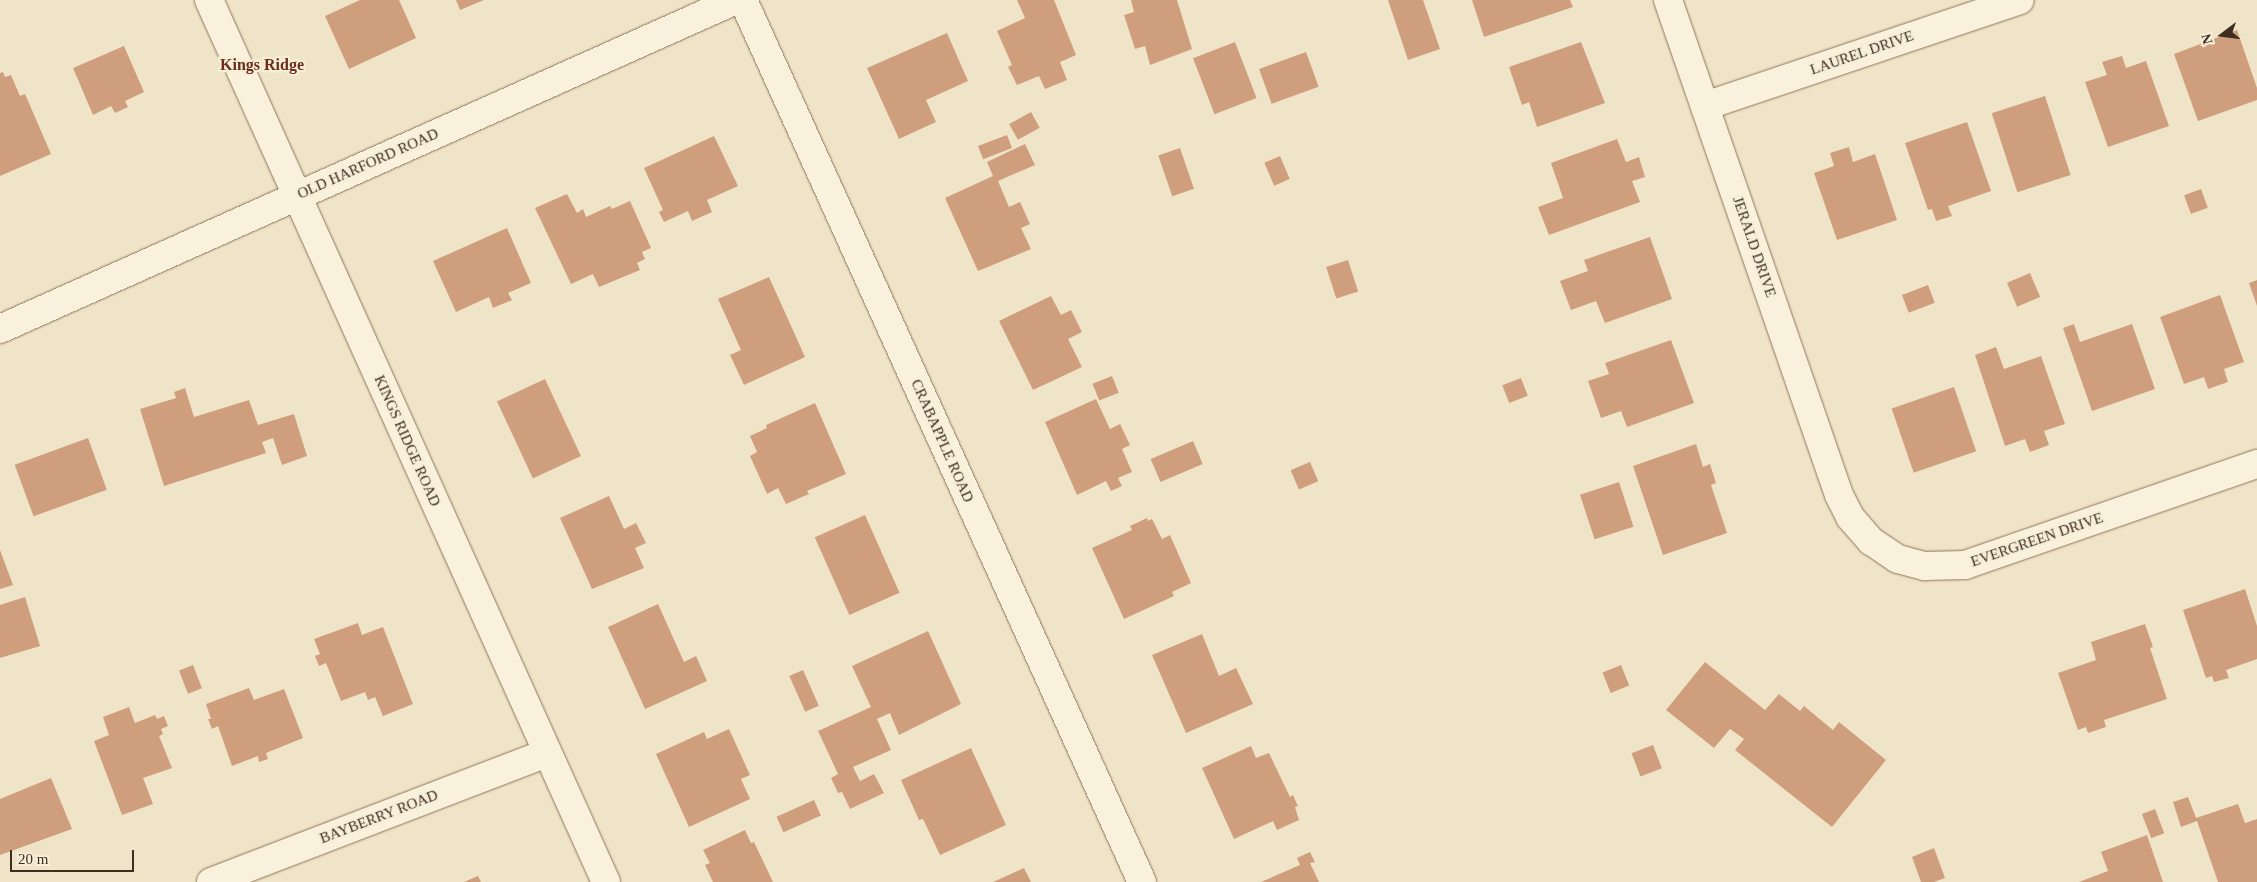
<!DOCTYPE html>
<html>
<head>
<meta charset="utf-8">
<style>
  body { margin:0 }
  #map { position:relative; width:2257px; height:882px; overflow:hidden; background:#f0e4c8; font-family:Georgia,serif }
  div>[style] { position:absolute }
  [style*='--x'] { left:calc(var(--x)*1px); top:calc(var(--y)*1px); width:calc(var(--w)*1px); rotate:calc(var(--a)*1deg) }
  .building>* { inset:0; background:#cf9f7d; transform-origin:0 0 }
  .roads { filter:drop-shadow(0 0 1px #8d765c) drop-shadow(0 0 1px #8d765c) }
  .minor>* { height:28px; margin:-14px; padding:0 14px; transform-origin:14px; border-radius:14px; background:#faf1dc }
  span { translate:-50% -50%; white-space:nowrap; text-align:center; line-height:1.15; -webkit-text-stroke:4.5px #f7eed8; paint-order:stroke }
  .street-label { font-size:15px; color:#3d2e20 }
  .neighbourhood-label { font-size:16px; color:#6b2e1e; font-weight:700 }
  .north { position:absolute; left:2197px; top:10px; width:50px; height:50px; -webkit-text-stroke:4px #f7eed8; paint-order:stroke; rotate:255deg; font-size:14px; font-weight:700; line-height:20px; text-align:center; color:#3d2e20 }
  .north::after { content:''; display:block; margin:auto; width:18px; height:22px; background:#3d2e20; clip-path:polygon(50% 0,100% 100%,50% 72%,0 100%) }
  .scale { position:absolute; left:10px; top:850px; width:124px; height:22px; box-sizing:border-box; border:2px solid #3d2e20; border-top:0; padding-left:6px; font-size:15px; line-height:18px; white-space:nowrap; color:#3d2e20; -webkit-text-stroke:4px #f7eed8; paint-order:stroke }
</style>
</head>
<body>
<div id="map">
  <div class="building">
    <div style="clip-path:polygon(360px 0,399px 0,416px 38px,349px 69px,325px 16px)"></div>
    <div style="clip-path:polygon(456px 0,484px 0,460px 10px)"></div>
    <div style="clip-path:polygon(1017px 0,1054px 0,1076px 55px,1060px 62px,1067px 80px,1045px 89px,1039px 76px,1017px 85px,1008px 67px,1012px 65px,997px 31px,1025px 18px)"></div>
    <div style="clip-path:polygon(1131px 0,1177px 0,1192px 49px,1150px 65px,1145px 46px,1135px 49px,1124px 15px,1134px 12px)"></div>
    <div style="clip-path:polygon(1388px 0,1423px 0,1440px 49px,1408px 60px)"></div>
    <div style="clip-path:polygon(1472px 0,1570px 0,1573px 7px,1484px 37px)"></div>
    <div style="clip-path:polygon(2237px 30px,2257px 88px,2257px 100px,2198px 121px,2174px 54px)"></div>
    <div style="clip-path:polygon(947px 33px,968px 81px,926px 100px,936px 122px,899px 139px,867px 68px)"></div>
    <div style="left:1235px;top:42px;width:60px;height:45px;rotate:69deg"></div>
    <div style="clip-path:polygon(1581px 42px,1605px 103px,1537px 127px,1529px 102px,1522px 105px,1509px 67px)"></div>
    <div style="clip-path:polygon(124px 46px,144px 92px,125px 101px,128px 107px,115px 113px,111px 106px,93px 115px,73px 68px)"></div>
    <div style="left:1306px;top:52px;width:37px;height:50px;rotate:70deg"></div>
    <div style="clip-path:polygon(2122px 56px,2126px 68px,2146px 61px,2169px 126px,2108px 147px,2085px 82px,2107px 75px,2102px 62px)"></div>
    <div style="clip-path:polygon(3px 72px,5px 77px,11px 75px,20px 96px,25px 94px,51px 154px,0 176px,0 73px)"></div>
    <div style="left:2045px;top:96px;width:83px;height:56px;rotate:72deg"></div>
    <div style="left:1031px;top:112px;width:18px;height:25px;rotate:61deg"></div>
    <div style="clip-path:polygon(1967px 122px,1991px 191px,1948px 206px,1952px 216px,1936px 221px,1932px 209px,1928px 210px,1905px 143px)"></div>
    <div style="left:1007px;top:135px;width:14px;height:31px;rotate:69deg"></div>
    <div style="clip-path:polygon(714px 136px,738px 186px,707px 200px,712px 212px,692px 221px,688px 211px,664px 222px,659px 212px,663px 210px,644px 168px)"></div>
    <div style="clip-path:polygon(1617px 139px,1626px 162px,1639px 157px,1645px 177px,1632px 181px,1640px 202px,1549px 235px,1538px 207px,1563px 198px,1551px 163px)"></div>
    <div style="clip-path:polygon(1025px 144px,1035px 165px,998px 181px,1009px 207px,1020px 202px,1030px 224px,1021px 228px,1031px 249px,978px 271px,945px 198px,993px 176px,987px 162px)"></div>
    <div style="clip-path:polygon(1849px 147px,1853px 162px,1875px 154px,1897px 220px,1837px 240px,1814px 173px,1834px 166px,1830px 153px)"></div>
    <div style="left:1180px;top:148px;width:43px;height:23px;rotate:71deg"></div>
    <div style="left:1280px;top:156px;width:25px;height:17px;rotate:67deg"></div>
    <div style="left:2201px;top:189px;width:20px;height:18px;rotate:70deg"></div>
    <div style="clip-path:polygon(567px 194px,577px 213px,583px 209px,586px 217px,610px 206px,612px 209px,630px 201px,651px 248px,642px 252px,645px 259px,637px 263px,640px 270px,599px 287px,593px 274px,571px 284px,535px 208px)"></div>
    <div style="clip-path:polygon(507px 228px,531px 283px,508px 293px,512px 300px,493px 308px,489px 297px,456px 312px,433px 261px)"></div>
    <div style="clip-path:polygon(1650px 237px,1672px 299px,1605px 323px,1596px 301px,1571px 310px,1560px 281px,1588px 271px,1584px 260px)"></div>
    <div style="left:1348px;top:260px;width:33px;height:23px;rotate:72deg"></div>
    <div style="left:2030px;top:273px;width:26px;height:25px;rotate:67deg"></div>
    <div style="clip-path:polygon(769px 277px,805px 357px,744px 385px,730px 355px,741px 350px,718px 299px)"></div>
    <div style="clip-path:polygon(2257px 280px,2257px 306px,2249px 283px)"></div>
    <div style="left:1928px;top:285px;width:19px;height:28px;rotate:69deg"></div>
    <div style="clip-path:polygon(2220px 295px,2244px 362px,2224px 369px,2228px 382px,2208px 389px,2204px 377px,2184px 384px,2160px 317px)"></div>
    <div style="clip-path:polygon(1051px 296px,1061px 315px,1071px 310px,1082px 332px,1068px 339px,1082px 367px,1033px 390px,999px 321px)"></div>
    <div style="clip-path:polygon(2074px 324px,2080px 342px,2132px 324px,2155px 389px,2092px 411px,2063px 328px)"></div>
    <div style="clip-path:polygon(1671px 340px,1694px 403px,1627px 427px,1621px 411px,1601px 418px,1588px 381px,1609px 374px,1605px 363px)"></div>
    <div style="clip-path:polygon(1996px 347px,2004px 369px,2041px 356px,2065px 424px,2044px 431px,2049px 445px,2030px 452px,2025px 439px,2005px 446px,1975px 355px)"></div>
    <div style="left:1112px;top:376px;width:18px;height:21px;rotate:68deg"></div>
    <div style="left:1521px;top:378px;width:19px;height:20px;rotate:69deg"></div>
    <div style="left:545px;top:379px;width:85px;height:53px;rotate:65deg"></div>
    <div style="left:1954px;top:387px;width:68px;height:66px;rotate:71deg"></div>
    <div style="clip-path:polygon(185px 388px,194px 417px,249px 400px,258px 425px,294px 414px,307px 456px,282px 465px,273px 438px,262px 442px,266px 453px,164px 486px,140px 409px,176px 398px,174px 392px)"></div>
    <div style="clip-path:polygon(1096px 399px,1110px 429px,1120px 424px,1130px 445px,1122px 449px,1132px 472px,1118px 478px,1122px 486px,1111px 491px,1106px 481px,1077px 495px,1045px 422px)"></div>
    <div style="clip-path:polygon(815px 403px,846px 474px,807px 491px,809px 494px,786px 504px,778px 488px,767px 494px,750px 456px,757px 452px,750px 436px,767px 428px,766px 425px)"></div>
    <div style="left:88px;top:438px;width:55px;height:78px;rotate:70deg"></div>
    <div style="left:1193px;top:441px;width:25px;height:46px;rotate:67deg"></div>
    <div style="clip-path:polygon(1696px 444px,1703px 467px,1710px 464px,1716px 483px,1711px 485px,1727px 533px,1663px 555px,1633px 466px)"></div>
    <div style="left:1310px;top:462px;width:21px;height:21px;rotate:67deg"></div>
    <div style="left:1619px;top:482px;width:47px;height:41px;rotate:72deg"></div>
    <div style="clip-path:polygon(609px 496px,624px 529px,636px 523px,646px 543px,635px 548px,644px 568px,592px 589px,560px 518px)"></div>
    <div style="left:865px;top:515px;width:85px;height:55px;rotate:66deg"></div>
    <div style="clip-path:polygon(1147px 518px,1148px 521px,1152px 519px,1162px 539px,1170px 535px,1191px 583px,1172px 592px,1174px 596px,1124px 619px,1092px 548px,1132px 530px,1130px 526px)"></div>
    <div style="clip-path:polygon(0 550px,13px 585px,0 589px)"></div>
    <div style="clip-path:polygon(2245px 589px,2257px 626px,2257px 659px,2226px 670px,2229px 678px,2214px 682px,2212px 676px,2206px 678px,2183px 610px)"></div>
    <div style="clip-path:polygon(25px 597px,40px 646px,0 658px,0 605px)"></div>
    <div style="clip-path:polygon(658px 604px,684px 662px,696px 656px,707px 681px,645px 709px,608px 627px)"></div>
    <div style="clip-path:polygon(358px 623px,362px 635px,383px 627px,413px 704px,383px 716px,375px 697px,368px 700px,365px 692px,341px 701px,326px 663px,319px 666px,315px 656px,320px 654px,314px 639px)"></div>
    <div style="clip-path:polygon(2145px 624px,2153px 647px,2150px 648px,2167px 699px,2104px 720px,2106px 727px,2088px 733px,2086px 727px,2078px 730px,2058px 673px,2096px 660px,2091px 642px)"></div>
    <div style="clip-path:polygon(928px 631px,961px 704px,899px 735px,890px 713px,877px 719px,891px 750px,853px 767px,860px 781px,874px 774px,884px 793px,850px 809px,842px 792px,838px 793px,831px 778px,838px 774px,818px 731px,871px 707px,852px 666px)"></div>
    <div style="clip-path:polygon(1202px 634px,1219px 676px,1236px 668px,1253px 704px,1186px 733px,1152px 655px)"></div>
    <div style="clip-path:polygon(1705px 662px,1765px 710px,1779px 694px,1800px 711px,1804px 706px,1833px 730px,1839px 722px,1886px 760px,1832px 827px,1735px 750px,1744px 739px,1730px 729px,1714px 748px,1666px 710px)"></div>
    <div style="left:193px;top:665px;width:25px;height:15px;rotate:69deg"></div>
    <div style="left:1621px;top:665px;width:22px;height:20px;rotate:68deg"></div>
    <div style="left:803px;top:670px;width:39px;height:15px;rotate:66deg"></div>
    <div style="clip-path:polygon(249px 688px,254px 700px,284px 689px,303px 738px,266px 753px,268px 759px,259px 762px,258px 756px,232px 766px,218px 726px,212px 729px,208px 719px,211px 719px,206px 704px)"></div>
    <div style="clip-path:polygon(129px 707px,135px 723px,155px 715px,157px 719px,164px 716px,168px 726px,161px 729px,163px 734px,159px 736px,172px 768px,143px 778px,153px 804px,122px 815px,94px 741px,109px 735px,103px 717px)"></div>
    <div style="clip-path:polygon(729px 729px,750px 775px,741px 779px,750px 799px,689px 827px,656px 754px,704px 732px,707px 739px)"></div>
    <div style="left:1653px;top:745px;width:25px;height:23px;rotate:69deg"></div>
    <div style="clip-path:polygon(1251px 746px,1256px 758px,1269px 753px,1290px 797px,1293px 795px,1298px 806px,1295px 807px,1299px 820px,1277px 830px,1273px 821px,1234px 839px,1202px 768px)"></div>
    <div style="clip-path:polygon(971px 748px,1006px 825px,940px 855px,923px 819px,919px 820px,901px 780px)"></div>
    <div style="clip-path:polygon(51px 778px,72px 829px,0 855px,0 799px)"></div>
    <div style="clip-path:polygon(2188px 797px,2196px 818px,2238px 804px,2245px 823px,2257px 819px,2257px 882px,2218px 882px,2197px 821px,2181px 827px,2173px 802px)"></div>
    <div style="left:814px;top:800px;width:17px;height:41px;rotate:66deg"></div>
    <div style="left:2155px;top:809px;width:26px;height:14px;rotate:69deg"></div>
    <div style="clip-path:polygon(745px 830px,751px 843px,754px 842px,773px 882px,713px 882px,705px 865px,710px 863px,703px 850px)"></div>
    <div style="clip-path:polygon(2147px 835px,2163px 882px,2079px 882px,2108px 871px,2101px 852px)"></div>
    <div style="clip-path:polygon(1934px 848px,1945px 878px,1934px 882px,1921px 882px,1912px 857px)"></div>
    <div style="clip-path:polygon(1310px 852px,1315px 862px,1310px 863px,1319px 882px,1261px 882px,1300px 865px,1297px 858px)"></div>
    <div style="clip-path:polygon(1024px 868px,1031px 882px,993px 882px)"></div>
    <div style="clip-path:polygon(478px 876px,481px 882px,464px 882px)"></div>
  </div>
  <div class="roads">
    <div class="minor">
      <div style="--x:209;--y:0;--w:967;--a:65.77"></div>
      <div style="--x:743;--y:0;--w:968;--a:65.66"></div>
      <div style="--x:1668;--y:0;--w:524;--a:70.94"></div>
      <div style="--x:1839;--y:495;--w:25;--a:63"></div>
      <div style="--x:1850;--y:517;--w:32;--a:49"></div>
      <div style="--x:1871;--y:541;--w:32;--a:34"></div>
      <div style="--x:1898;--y:559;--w:28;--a:15"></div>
      <div style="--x:1925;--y:566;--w:40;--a:-1.4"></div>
      <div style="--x:1965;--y:565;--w:309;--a:-19.1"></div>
      <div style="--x:1705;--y:106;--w:332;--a:-18.6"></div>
      <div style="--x:0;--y:329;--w:806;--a:-24.09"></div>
      <div style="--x:211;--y:882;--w:360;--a:-21"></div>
    </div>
  </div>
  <div class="street-label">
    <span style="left:1862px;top:53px;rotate:-19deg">LAUREL DRIVE</span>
    <span style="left:368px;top:164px;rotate:-24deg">OLD HARFORD ROAD</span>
    <span style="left:1754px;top:247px;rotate:71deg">JERALD DRIVE</span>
    <span style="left:407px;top:441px;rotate:66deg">KINGS RIDGE ROAD</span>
    <span style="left:942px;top:441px;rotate:66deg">CRABAPPLE ROAD</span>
    <span style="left:2037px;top:540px;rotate:-19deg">EVERGREEN DRIVE</span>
    <span style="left:379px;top:817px;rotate:-21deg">BAYBERRY ROAD</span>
  </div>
  <div class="neighbourhood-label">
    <span style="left:262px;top:65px">Kings Ridge</span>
  </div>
  <div class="north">N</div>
  <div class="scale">20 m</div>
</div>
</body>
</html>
